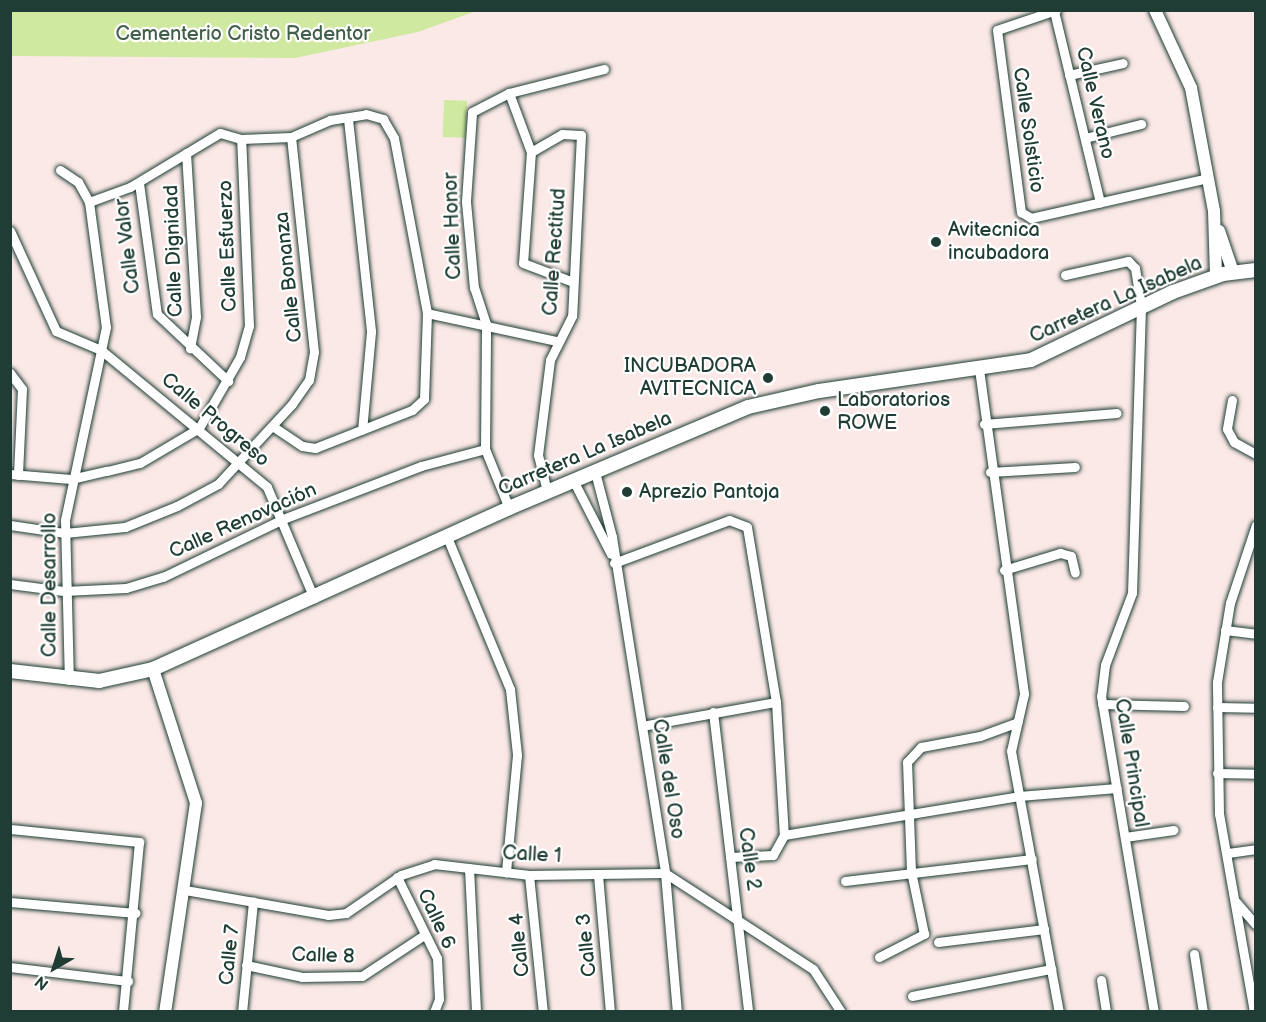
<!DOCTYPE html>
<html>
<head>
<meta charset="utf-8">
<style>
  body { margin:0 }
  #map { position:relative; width:1266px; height:1022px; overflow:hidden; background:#fbe9e7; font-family:"Balsamiq Sans",sans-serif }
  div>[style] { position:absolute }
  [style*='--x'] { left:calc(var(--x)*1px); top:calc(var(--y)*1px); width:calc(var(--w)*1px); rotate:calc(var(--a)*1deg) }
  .green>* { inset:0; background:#cfe9a0; transform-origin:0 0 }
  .roads { filter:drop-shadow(0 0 2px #1f3d34) drop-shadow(0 0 2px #1f3d34) }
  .minor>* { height:9px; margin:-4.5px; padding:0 4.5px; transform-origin:4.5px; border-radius:4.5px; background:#fff }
  .tertiary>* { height:12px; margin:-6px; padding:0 6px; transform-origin:6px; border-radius:6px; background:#fff }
  .secondary>* { height:14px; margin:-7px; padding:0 7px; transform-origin:7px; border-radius:7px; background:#fff }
  .dots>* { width:16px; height:16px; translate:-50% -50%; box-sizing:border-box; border:3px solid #fff; border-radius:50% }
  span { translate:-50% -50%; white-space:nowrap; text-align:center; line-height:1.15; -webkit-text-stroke:4.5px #fff; paint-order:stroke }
  .park-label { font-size:20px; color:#425f4a }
  .street-label { font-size:20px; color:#1f3d34 }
  .poi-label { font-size:20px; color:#1f3d34 }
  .left { translate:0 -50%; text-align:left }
  .right { translate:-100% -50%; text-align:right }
  .frame { position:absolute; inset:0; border:12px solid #1f3d34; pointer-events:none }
  .north { position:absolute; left:24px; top:938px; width:60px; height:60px; -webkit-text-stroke:4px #fff; paint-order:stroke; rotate:219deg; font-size:16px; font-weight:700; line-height:24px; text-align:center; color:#1f3d34 }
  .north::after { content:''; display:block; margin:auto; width:21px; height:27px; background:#1f3d34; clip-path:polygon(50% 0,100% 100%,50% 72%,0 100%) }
</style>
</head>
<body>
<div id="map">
  <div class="green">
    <div style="clip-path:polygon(11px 10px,476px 10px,476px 11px,418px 32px,295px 58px,11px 56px)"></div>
    <div style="left:444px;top:100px;width:23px;height:37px;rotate:2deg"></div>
  </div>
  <div class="roads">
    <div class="minor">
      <div style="--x:1056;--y:10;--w:62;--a:161.3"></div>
      <div style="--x:997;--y:30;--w:184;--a:82.5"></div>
      <div style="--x:1021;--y:212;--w:12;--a:31"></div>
      <div style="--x:1031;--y:218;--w:181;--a:-12.7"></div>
      <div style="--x:1054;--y:11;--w:197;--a:76.5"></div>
      <div style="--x:1069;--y:75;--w:55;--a:-12.5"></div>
      <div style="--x:509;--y:93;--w:63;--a:69.6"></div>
      <div style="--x:531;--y:152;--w:111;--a:94.1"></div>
      <div style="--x:523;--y:263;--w:53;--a:20.8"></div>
      <div style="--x:348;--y:119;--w:214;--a:83.8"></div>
      <div style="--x:371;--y:332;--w:98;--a:95.2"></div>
      <div style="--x:1085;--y:138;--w:58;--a:-14"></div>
      <div style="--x:531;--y:152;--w:36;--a:-30"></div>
      <div style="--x:562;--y:134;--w:19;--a:3"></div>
      <div style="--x:581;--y:135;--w:181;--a:92.8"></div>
      <div style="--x:572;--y:316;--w:49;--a:116.6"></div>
      <div style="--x:550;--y:360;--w:96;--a:97.2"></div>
      <div style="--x:538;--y:455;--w:38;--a:76"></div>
      <div style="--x:186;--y:153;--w:164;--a:86.5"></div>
      <div style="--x:196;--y:317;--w:32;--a:101"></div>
      <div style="--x:60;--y:170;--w:22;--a:34"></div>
      <div style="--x:78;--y:182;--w:23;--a:61"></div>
      <div style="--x:89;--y:202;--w:126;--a:82.3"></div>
      <div style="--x:106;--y:327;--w:197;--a:102"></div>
      <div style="--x:65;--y:520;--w:160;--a:88.6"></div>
      <div style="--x:139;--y:183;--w:132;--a:82.2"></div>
      <div style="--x:157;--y:314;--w:98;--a:43.3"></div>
      <div style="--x:89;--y:202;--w:44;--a:-20.1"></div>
      <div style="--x:130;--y:187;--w:105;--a:-31"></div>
      <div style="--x:220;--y:133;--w:22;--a:16"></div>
      <div style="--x:241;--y:139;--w:50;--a:-2.3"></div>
      <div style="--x:291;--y:137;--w:43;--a:-23.6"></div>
      <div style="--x:330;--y:120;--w:36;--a:-9"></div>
      <div style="--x:366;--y:114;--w:18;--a:16"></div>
      <div style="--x:383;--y:119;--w:22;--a:60"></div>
      <div style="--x:394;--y:138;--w:178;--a:79.3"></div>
      <div style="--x:427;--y:313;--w:86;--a:92"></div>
      <div style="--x:424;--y:399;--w:16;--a:137"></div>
      <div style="--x:412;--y:410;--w:104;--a:158.6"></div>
      <div style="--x:315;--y:448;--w:13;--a:-171"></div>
      <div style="--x:302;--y:446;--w:34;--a:-146"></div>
      <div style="--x:10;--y:231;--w:110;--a:65.3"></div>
      <div style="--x:56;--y:331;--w:49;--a:22.9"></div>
      <div style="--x:101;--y:350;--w:215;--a:39.5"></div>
      <div style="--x:267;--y:487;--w:121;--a:67.1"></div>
      <div style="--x:1065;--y:275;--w:65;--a:-12.5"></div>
      <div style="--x:1128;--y:261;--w:10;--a:45"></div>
      <div style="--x:1135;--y:268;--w:39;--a:81"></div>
      <div style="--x:1141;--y:307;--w:286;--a:91.8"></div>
      <div style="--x:1132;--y:593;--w:77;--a:110.6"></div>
      <div style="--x:1105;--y:665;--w:31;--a:97"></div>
      <div style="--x:1101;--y:696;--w:320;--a:80.5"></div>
      <div style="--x:427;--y:313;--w:133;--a:12.2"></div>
      <div style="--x:979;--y:369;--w:328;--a:82.1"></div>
      <div style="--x:1024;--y:694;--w:58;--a:102.8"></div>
      <div style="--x:1011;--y:751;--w:265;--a:79.6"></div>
      <div style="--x:10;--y:373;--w:20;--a:53"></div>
      <div style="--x:22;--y:389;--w:86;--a:92.7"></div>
      <div style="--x:1232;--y:400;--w:29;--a:100"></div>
      <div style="--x:1227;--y:429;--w:15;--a:62"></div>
      <div style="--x:1234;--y:442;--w:25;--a:29"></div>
      <div style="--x:984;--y:424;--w:133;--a:-4.7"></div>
      <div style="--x:595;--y:472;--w:67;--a:75.3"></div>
      <div style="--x:612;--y:537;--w:340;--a:81"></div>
      <div style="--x:665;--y:873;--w:140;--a:85.1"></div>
      <div style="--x:990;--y:472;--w:85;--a:-3.4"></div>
      <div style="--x:10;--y:474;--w:61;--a:4.7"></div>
      <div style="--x:71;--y:479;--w:37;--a:-13"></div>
      <div style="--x:107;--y:471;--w:34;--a:-14"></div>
      <div style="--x:140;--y:463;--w:69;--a:-30.7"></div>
      <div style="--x:199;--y:428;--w:82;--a:-60"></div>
      <div style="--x:240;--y:357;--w:32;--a:-74"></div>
      <div style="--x:249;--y:326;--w:187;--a:-92.4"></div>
      <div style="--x:573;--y:480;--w:83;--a:62.8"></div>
      <div style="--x:509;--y:508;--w:64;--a:-112.1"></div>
      <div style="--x:485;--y:449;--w:125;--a:-89.5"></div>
      <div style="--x:486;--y:324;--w:38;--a:-108"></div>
      <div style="--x:474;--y:288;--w:87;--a:-95.3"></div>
      <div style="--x:466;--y:201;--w:89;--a:-86.1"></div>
      <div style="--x:472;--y:112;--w:42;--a:-27.2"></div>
      <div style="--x:509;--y:93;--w:98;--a:-14.2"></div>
      <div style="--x:10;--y:525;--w:56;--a:8.3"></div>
      <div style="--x:65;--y:533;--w:60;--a:-5.7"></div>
      <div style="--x:125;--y:527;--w:56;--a:-22"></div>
      <div style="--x:177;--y:506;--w:47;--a:-28.2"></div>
      <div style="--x:218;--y:484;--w:109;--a:-47.2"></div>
      <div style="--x:292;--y:404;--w:29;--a:-55"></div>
      <div style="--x:309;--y:380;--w:28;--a:-80"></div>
      <div style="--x:314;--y:352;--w:216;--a:-96.1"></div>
      <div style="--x:447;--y:537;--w:165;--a:67.5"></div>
      <div style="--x:510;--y:689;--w:66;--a:83.9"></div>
      <div style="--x:517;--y:755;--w:118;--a:95.4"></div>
      <div style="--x:614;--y:563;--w:123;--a:-20.5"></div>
      <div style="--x:729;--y:520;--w:19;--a:21"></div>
      <div style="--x:747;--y:527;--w:177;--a:80.6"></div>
      <div style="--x:776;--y:702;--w:133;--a:86.6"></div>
      <div style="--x:784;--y:835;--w:23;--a:119"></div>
      <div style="--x:773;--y:855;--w:43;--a:177.3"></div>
      <div style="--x:1004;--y:570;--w:59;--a:-16.9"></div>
      <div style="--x:1060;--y:553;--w:11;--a:15"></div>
      <div style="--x:1071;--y:556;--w:17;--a:77"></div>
      <div style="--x:10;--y:584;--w:54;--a:7.4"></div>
      <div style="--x:64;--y:591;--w:62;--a:-2.8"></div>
      <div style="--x:126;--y:588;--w:39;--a:-17"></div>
      <div style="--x:163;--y:577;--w:133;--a:-25.8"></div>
      <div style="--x:283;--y:519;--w:148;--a:-21"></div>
      <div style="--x:421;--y:466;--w:66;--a:-14.9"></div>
      <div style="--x:1225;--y:630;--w:31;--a:7"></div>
      <div style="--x:1102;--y:704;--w:82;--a:1.4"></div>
      <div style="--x:1217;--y:707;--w:39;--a:1"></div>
      <div style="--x:713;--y:712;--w:302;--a:83.3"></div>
      <div style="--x:642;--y:726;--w:136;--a:-10.2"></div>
      <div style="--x:1217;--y:773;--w:39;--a:1"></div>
      <div style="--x:10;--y:829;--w:130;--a:5.8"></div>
      <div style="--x:139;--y:842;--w:171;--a:95.4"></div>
      <div style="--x:784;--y:835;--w:238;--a:-9.4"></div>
      <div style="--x:1019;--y:796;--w:98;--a:-4.7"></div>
      <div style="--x:1125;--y:837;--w:49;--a:-8.3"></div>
      <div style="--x:1228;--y:853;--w:28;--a:-8"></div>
      <div style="--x:469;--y:868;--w:144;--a:87.2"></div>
      <div style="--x:529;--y:875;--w:138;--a:84.2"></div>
      <div style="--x:598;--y:875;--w:138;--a:85"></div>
      <div style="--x:397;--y:877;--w:90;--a:63.7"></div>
      <div style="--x:437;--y:958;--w:41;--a:87.2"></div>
      <div style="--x:439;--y:999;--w:14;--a:111"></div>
      <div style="--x:845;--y:881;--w:188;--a:-6.7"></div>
      <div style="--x:185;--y:890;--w:145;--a:9.9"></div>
      <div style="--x:328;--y:915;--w:18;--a:-6"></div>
      <div style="--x:346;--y:913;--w:67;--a:-34.6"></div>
      <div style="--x:401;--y:875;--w:35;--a:-18"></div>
      <div style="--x:434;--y:864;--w:96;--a:6.6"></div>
      <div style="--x:529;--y:875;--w:136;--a:-0.8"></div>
      <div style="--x:665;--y:873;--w:176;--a:33"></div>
      <div style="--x:813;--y:969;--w:51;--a:56.9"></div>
      <div style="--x:10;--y:902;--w:126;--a:5"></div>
      <div style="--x:1236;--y:902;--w:30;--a:49"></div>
      <div style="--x:938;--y:942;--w:107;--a:-7"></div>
      <div style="--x:1194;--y:954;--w:59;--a:81.2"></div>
      <div style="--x:879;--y:957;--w:51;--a:-27.1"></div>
      <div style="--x:924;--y:934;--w:64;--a:-101.7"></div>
      <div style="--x:911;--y:871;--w:109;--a:-92.1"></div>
      <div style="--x:907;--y:762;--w:21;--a:-47"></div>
      <div style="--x:921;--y:747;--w:60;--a:-10.6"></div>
      <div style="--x:980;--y:736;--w:40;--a:-20.2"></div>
      <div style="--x:246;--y:965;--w:57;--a:12.1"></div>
      <div style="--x:302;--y:977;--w:60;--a:-1"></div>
      <div style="--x:362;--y:976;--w:74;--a:-33.5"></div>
      <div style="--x:10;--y:967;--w:119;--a:6.8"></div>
      <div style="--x:1101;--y:980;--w:32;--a:81"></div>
      <div style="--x:912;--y:996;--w:142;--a:-11"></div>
      <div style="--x:242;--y:1012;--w:111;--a:-84.3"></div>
      <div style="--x:1254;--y:1012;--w:201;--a:-100"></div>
      <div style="--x:1219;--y:814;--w:132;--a:-90.9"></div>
      <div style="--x:1217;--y:682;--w:80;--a:-80.7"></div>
      <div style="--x:1230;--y:603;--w:82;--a:-71.6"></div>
    </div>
    <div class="tertiary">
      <div style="--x:1155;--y:10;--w:86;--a:65.2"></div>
      <div style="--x:1191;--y:88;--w:125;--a:79.4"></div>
      <div style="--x:1214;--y:211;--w:65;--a:88.2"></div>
      <div style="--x:1219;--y:231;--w:43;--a:71.1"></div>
      <div style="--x:153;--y:669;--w:141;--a:72.2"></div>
      <div style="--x:196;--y:803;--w:211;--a:98.4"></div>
    </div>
    <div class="secondary">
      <div style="--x:10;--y:671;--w:90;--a:6.4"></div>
      <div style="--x:99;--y:681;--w:55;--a:-12.5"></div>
      <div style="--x:153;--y:669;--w:391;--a:-24.3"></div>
      <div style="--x:509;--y:508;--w:259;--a:-22.9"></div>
      <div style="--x:748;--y:407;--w:73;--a:-12.7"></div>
      <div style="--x:819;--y:391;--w:214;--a:-8.3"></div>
      <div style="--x:1031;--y:360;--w:157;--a:-25.6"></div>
      <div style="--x:1173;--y:292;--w:53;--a:-19.8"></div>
      <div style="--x:1223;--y:274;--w:33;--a:-7"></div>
    </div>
  </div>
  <div class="dots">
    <div style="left:936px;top:242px;background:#1f3d34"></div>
    <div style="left:768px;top:378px;background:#1f3d34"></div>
    <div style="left:825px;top:411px;background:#1f3d34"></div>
    <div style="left:627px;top:492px;background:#1f3d34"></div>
  </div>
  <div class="park-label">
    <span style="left:243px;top:34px">Cementerio Cristo Redentor</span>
  </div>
  <div class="street-label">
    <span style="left:1095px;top:103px;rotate:77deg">Calle Verano</span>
    <span style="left:1028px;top:130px;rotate:82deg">Calle Solsticio</span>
    <span style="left:453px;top:226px;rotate:-92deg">Calle Honor</span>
    <span style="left:128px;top:246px;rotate:-97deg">Calle Valor</span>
    <span style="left:228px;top:246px;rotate:-92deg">Calle Esfuerzo</span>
    <span style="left:174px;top:251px;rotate:-92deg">Calle Dignidad</span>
    <span style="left:555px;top:252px;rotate:-86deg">Calle Rectitud</span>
    <span style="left:289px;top:277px;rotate:-96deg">Calle Bonanza</span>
    <span style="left:1116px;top:300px;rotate:-24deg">Carretera La Isabela</span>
    <span style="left:215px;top:420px;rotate:40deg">Calle Progreso</span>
    <span style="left:585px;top:454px;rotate:-23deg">Carretera La Isabela</span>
    <span style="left:243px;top:521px;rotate:-24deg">Calle Renovación</span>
    <span style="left:50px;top:585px;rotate:-90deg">Calle Desarrollo</span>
    <span style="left:1131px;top:763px;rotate:81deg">Calle Principal</span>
    <span style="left:668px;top:779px;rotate:81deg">Calle del Oso</span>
    <span style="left:532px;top:855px;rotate:3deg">Calle 1</span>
    <span style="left:749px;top:859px;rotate:82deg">Calle 2</span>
    <span style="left:436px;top:919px;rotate:65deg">Calle 6</span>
    <span style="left:520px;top:945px;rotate:-96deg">Calle 4</span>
    <span style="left:587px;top:945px;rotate:-96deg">Calle 3</span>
    <span style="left:230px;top:955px;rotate:-84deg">Calle 7</span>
    <span style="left:323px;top:956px;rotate:2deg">Calle 8</span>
  </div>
  <div class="poi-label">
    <span class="left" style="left:948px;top:242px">Avitecnica<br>incubadora</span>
    <span class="right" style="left:756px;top:378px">INCUBADORA<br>AVITECNICA</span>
    <span class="left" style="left:837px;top:412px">Laboratorios<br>ROWE</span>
    <span class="left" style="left:639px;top:492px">Aprezio Pantoja</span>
  </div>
  <div class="frame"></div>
  <div class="north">N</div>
</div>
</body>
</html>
